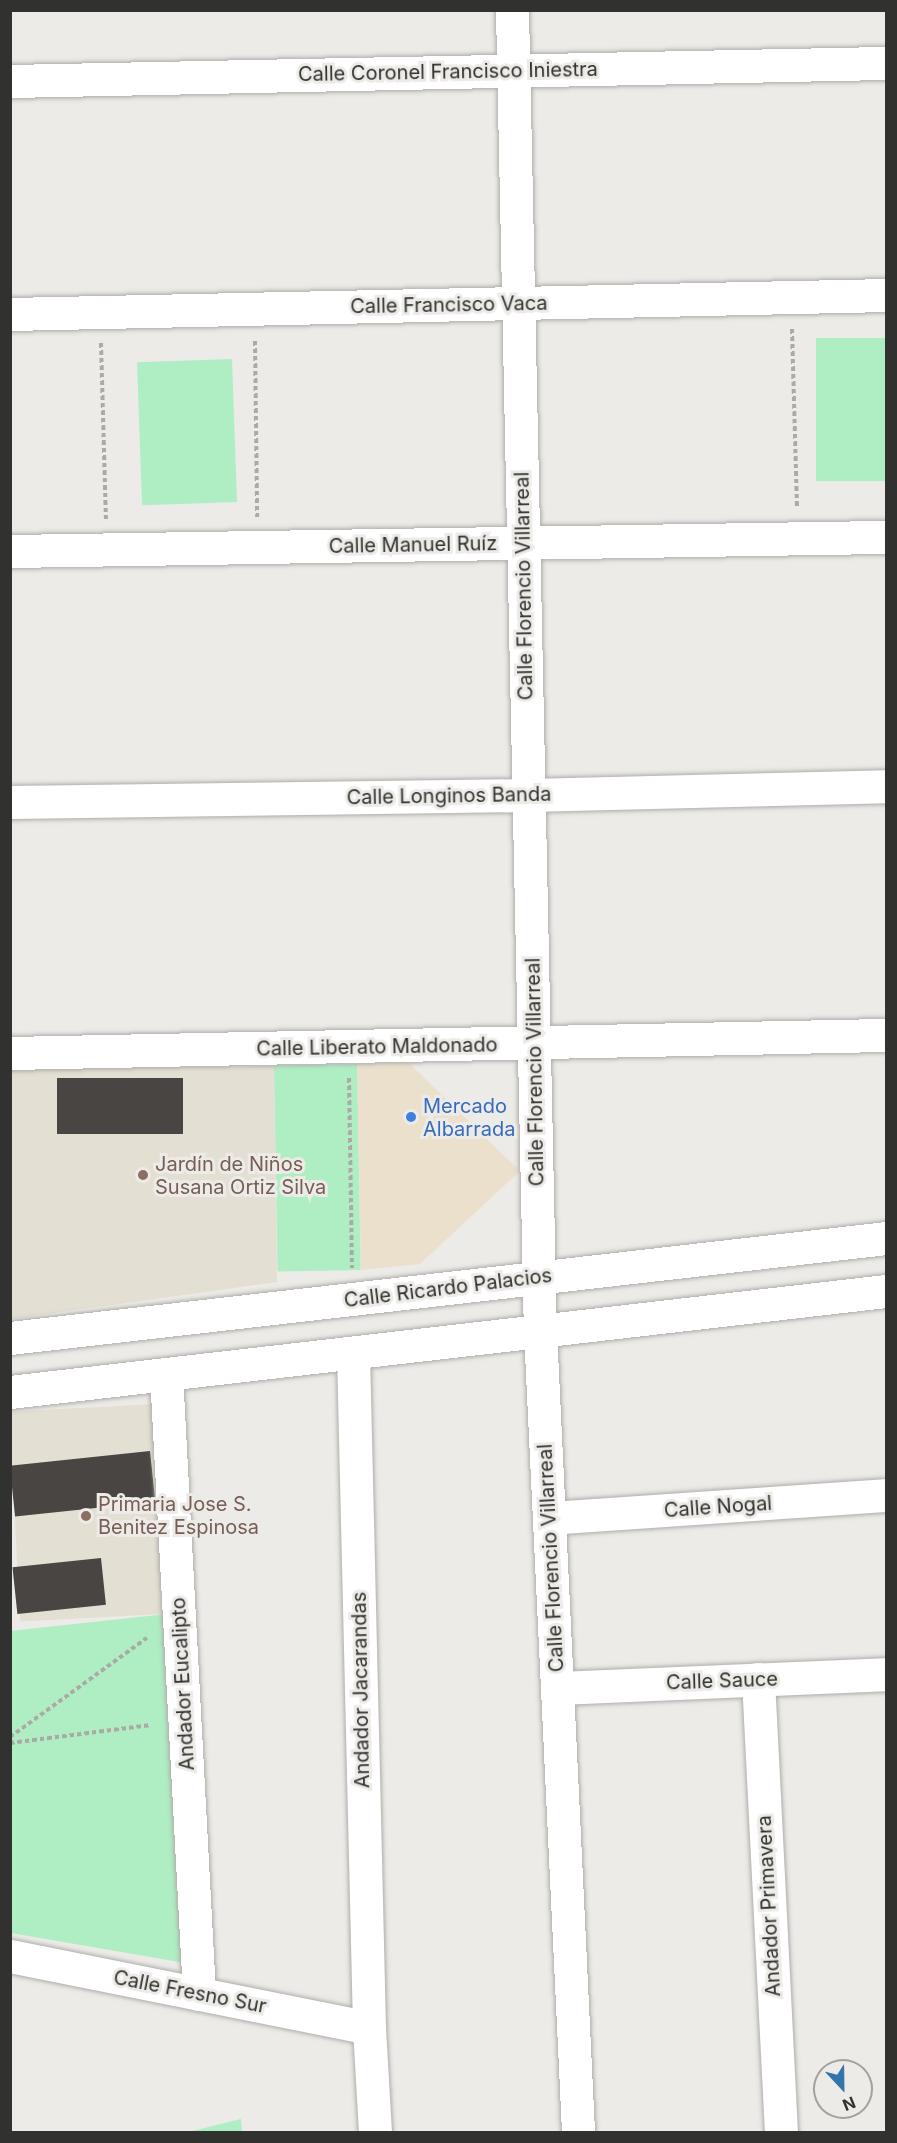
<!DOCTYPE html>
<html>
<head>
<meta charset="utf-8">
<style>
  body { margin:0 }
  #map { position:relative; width:897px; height:2143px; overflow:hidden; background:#edebe7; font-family:Inter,sans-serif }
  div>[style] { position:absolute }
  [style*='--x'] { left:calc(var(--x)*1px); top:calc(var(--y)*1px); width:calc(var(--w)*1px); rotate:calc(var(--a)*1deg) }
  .commercial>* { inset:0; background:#ebe0cc }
  .built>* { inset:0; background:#e3dfd3; transform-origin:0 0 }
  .green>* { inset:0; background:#afedc2; transform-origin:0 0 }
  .building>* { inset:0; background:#484542; transform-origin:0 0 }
  .path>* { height:4px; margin-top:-2px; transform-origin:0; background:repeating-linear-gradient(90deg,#acaaa7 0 4.5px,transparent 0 7.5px) }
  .roads { filter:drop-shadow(0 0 2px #afada9) drop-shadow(0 0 2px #afada9) }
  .minor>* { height:33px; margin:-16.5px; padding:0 16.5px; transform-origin:16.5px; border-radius:16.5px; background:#fff }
  .dots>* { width:16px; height:16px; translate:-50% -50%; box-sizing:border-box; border:3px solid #edebe7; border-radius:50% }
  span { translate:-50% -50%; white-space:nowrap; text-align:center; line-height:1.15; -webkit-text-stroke:6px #edebe7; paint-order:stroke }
  .street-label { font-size:20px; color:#31312f }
  .shop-label { font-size:20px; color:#366cbe }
  .left { translate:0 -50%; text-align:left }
  .education-label { font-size:20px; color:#785e54 }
  .frame { position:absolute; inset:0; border:12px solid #31312f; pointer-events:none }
  .north { position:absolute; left:813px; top:2059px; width:60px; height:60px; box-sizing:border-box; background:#edebe7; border:2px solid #a2a19d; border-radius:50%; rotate:158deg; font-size:16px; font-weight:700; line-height:24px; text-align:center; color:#31312f }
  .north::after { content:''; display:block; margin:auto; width:21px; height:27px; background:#3175aa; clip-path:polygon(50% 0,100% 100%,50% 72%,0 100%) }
</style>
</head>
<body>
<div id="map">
  <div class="commercial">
    <div style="clip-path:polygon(408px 1062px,520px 1171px,420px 1264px,361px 1270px,357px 1064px)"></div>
  </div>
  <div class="built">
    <div style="clip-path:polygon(274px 1066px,277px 1282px,11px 1319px,10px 1068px)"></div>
    <div style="left:156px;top:1404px;width:210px;height:147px;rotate:87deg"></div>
  </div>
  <div class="green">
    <div style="left:886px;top:338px;width:143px;height:70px;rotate:90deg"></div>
    <div style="left:232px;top:359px;width:143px;height:95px;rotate:88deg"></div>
    <div style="left:357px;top:1064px;width:206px;height:83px;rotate:89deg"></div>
    <div style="clip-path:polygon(167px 1614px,185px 1963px,11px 1933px,10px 1631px)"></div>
    <div style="clip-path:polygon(241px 2119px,242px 2132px,188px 2132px)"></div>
  </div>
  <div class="building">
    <div style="left:183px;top:1078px;width:56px;height:126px;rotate:90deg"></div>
    <div style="left:150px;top:1451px;width:51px;height:141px;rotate:84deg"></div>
    <div style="left:101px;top:1558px;width:47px;height:89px;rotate:84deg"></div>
  </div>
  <div class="path">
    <div style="--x:792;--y:329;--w:178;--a:88.4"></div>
    <div style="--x:255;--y:341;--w:176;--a:89.3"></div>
    <div style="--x:101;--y:343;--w:176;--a:88.4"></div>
    <div style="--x:349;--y:1078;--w:190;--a:89.1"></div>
    <div style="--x:10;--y:1737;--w:169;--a:-35.9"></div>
    <div style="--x:10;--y:1743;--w:142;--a:-7.3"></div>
  </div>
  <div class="roads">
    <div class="minor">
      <div style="--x:512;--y:10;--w:1321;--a:88.79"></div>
      <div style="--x:540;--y:1331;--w:802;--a:87.28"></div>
      <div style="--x:10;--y:81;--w:876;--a:-1.18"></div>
      <div style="--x:10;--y:314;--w:876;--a:-1.24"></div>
      <div style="--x:10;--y:551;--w:876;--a:-0.92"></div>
      <div style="--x:10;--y:802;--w:519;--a:-0.77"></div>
      <div style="--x:529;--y:795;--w:357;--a:-1.4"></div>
      <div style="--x:10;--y:1053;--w:876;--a:-1.18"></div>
      <div style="--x:10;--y:1338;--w:882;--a:-6.51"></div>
      <div style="--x:353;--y:1353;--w:675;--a:88.64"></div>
      <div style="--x:369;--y:2028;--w:104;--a:86.7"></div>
      <div style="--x:166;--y:1374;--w:621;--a:86.95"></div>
      <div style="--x:10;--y:1392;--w:882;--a:-6.58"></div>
      <div style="--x:549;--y:1518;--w:338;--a:-3.9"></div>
      <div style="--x:758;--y:1679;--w:454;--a:87.1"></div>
      <div style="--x:557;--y:1688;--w:329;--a:-2.4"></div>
      <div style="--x:10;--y:1956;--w:366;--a:11.3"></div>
    </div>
  </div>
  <div class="dots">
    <div style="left:411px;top:1117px;background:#3f7fe0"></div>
    <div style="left:143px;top:1175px;background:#8d6e63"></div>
    <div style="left:86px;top:1516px;background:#8d6e63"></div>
  </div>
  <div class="street-label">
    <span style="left:448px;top:72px;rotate:-1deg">Calle Coronel Francisco Iniestra</span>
    <span style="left:449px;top:305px;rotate:-1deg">Calle Francisco Vaca</span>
    <span style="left:413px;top:545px;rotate:-1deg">Calle Manuel Ruíz</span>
    <span style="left:524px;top:586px;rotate:-91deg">Calle Florencio Villarreal</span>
    <span style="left:449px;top:796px;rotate:-1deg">Calle Longinos Banda</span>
    <span style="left:377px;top:1047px;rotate:-1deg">Calle Liberato Maldonado</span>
    <span style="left:535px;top:1072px;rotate:-91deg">Calle Florencio Villarreal</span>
    <span style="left:448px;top:1288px;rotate:-7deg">Calle Ricardo Palacios</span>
    <span style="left:718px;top:1507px;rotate:-4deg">Calle Nogal</span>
    <span style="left:551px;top:1558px;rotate:-93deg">Calle Florencio Villarreal</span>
    <span style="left:722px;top:1681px;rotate:-2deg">Calle Sauce</span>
    <span style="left:183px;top:1684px;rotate:-93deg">Andador Eucalipto</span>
    <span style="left:361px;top:1690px;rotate:-91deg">Andador Jacarandas</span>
    <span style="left:769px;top:1906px;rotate:-93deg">Andador Primavera</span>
    <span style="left:190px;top:1992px;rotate:11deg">Calle Fresno Sur</span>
  </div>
  <div class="shop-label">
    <span class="left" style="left:423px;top:1118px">Mercado<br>Albarrada</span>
  </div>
  <div class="education-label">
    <span class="left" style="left:155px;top:1176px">Jardín de Niños<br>Susana Ortiz Silva</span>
    <span class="left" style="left:98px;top:1516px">Primaria Jose S.<br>Benitez Espinosa</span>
  </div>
  <div class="frame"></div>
  <div class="north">N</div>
</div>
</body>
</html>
